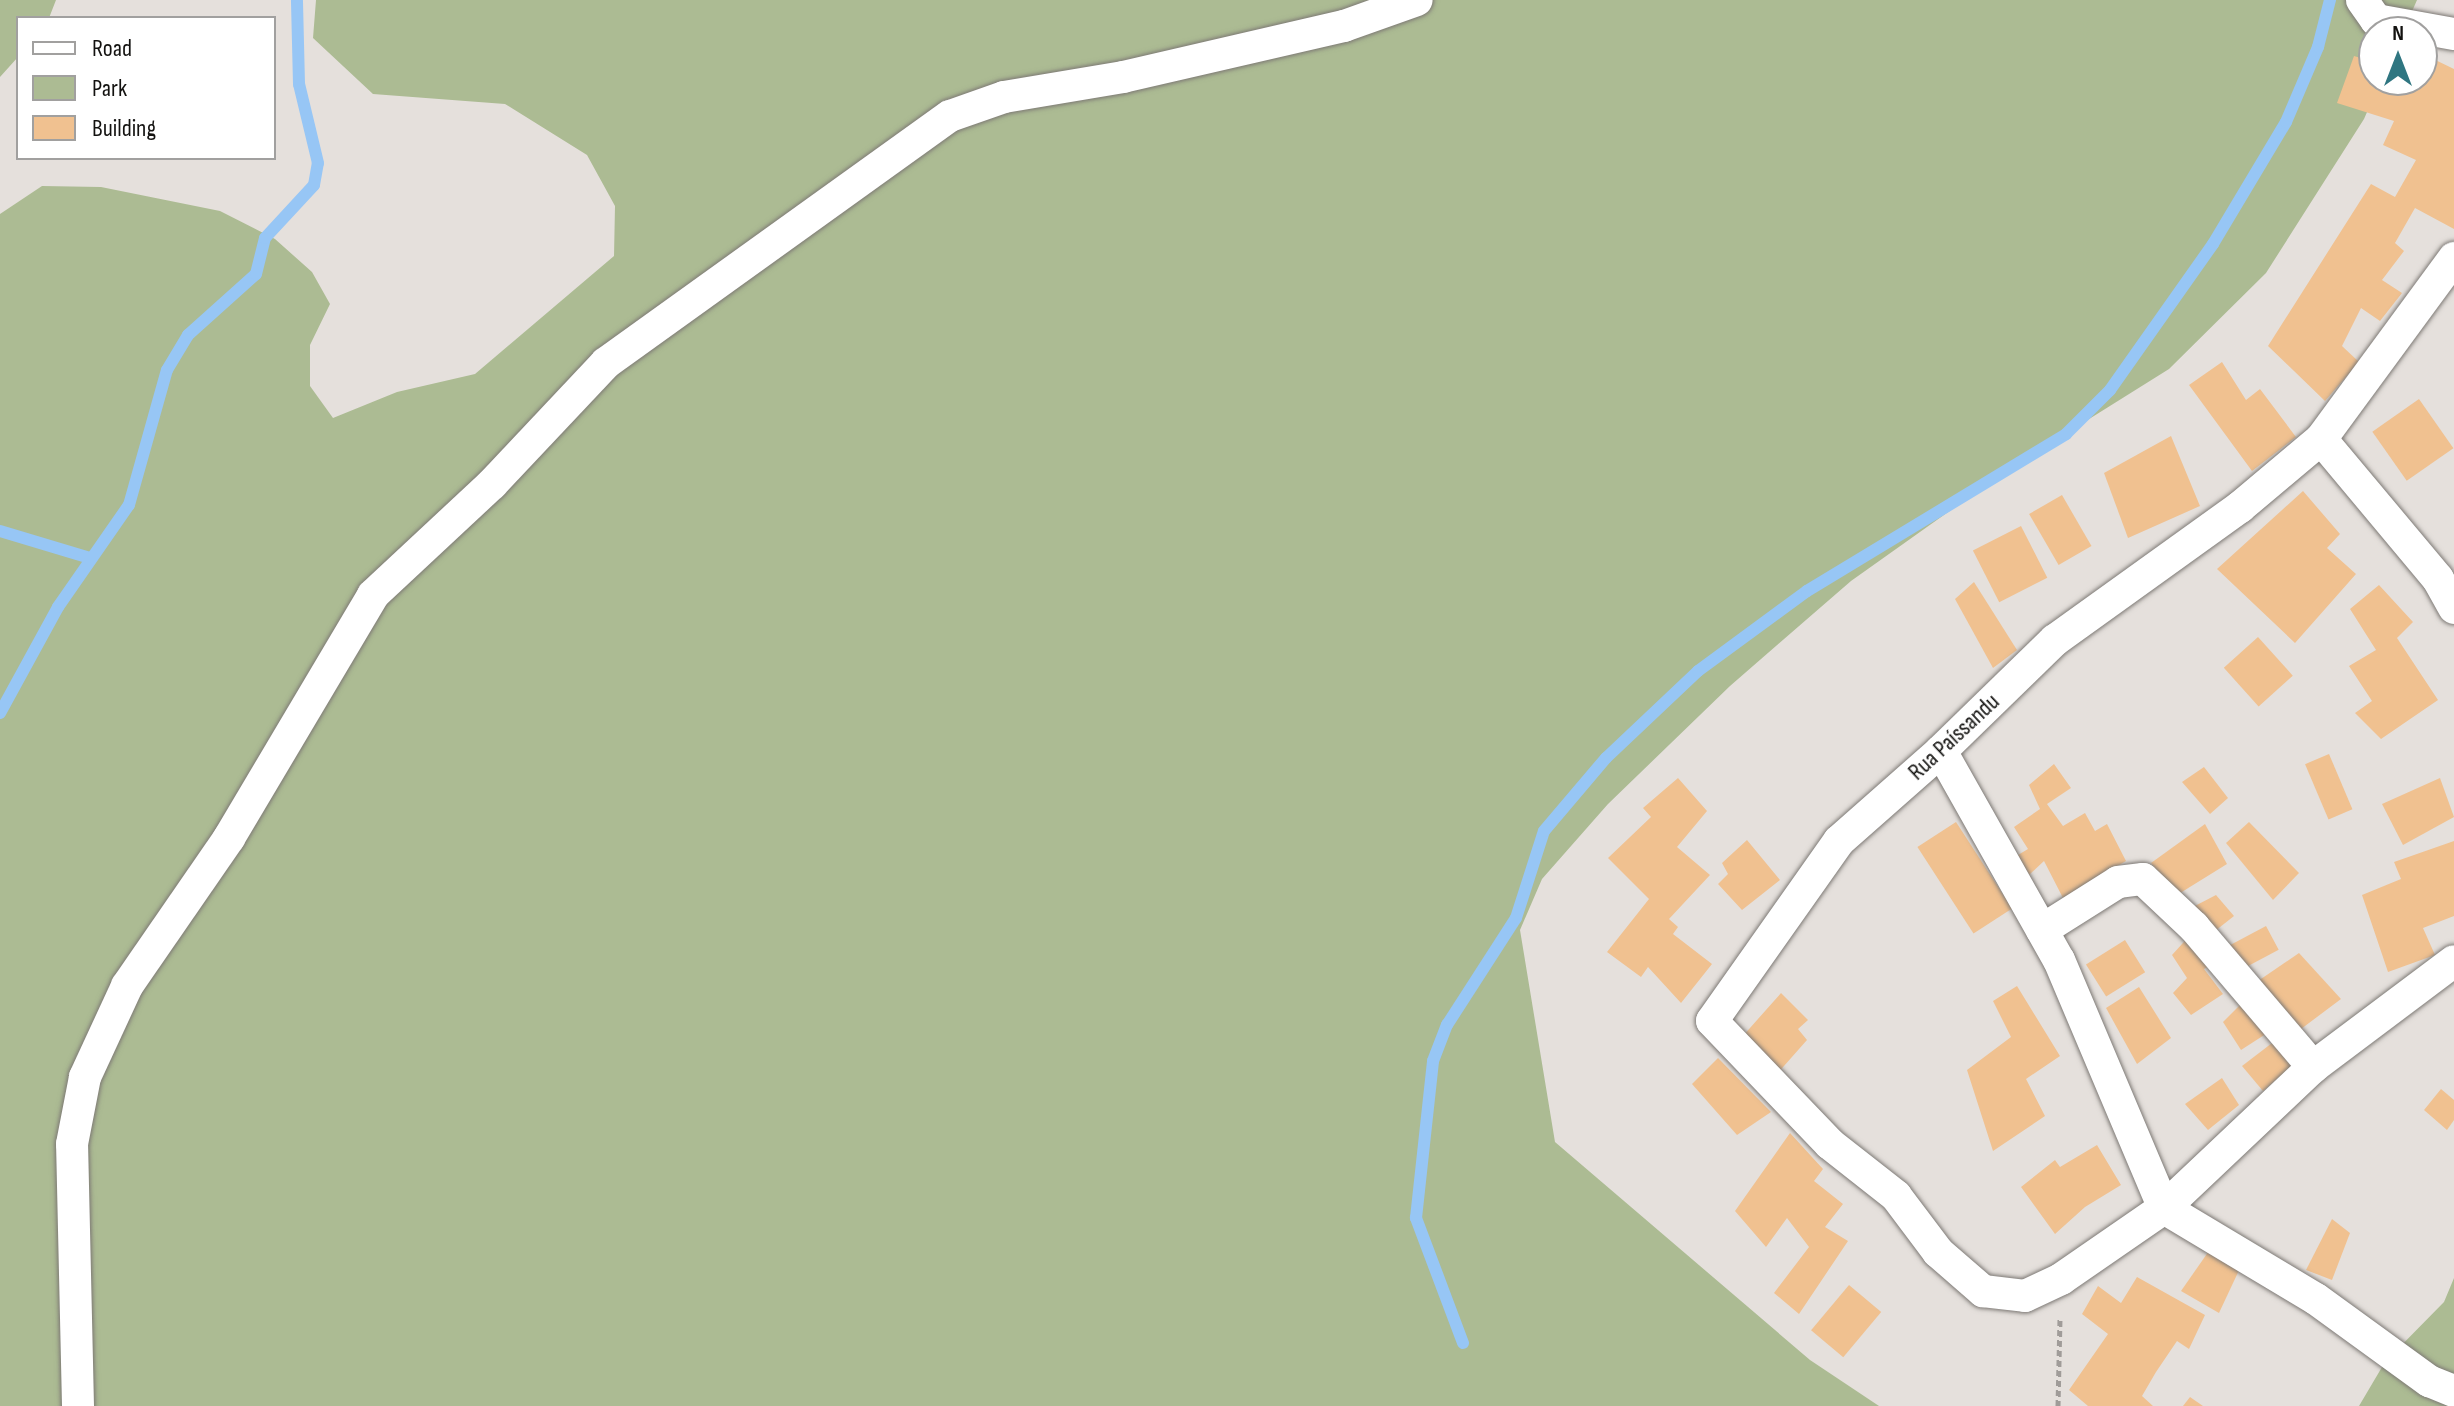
<!DOCTYPE html>
<html>
<head>
<meta charset="utf-8">
<style>
  body { margin:0 }
  #map { position:relative; width:2454px; height:1406px; overflow:hidden; background:#e5e0dc; font-family:"Sofia Sans Condensed",sans-serif }
  div>[style] { position:absolute }
  [style*='--x'] { left:calc(var(--x)*1px); top:calc(var(--y)*1px); width:calc(var(--w)*1px); rotate:calc(var(--a)*1deg) }
  .green>* { inset:0; background:#acbb93 }
  .stream>* { height:12px; margin:-6px; padding:0 6px; transform-origin:6px; border-radius:6px; background:#97c6f5 }
  .building>* { inset:0; background:#f0c190; transform-origin:0 0 }
  .path>* { height:5px; margin-top:-2.5px; transform-origin:0; background:repeating-linear-gradient(90deg,#a09c99 0 6px,transparent 0 10px) }
  .roads { filter:drop-shadow(0 0 2px #7d7975) drop-shadow(0 0 2px #7d7975) }
  .minor>* { height:32px; margin:-16px; padding:0 16px; transform-origin:16px; border-radius:16px; background:#fff }
  span { translate:-50% -50%; white-space:nowrap; text-align:center; line-height:1.15; -webkit-text-stroke:8px #fff; paint-order:stroke }
  .street-label { font-size:24px; color:#131210 }
  .legend { position:absolute; left:16px; top:16px; width:260px; height:144px; box-sizing:border-box; background:#fff; border:2px solid #a1a09f; margin:0; padding:10px 14px; list-style:none; font-size:24px; color:#131210 }
  .legend li { display:flex; align-items:center; gap:16px; height:40px }
  .legend b { width:40px; border:2px solid #a1a09f }
  .north { position:absolute; left:2358px; top:16px; width:80px; height:80px; box-sizing:border-box; background:#fff; border:2px solid #a1a09f; border-radius:50%; rotate:0deg; font-size:22px; font-weight:700; line-height:32px; text-align:center; color:#131210 }
  .north::after { content:''; display:block; margin:auto; width:28px; height:36px; background:#2f7681; clip-path:polygon(50% 0,100% 100%,50% 72%,0 100%) }
</style>
</head>
<body>
<div id="map">
  <div class="green">
    <div style="clip-path:polygon(0 0,56px 0,49px 18px,18px 18px,18px 57px,0 77px)"></div>
    <div style="clip-path:polygon(316px 0,2417px 0,2403px 32px,2374px 32px,2374px 80px,2381px 80px,2364px 119px,2266px 273px,2169px 369px,2003px 473px,1851px 581px,1730px 686px,1608px 804px,1542px 879px,1520px 930px,1555px 1142px,1810px 1360px,1879px 1406px,0 1406px,0 214px,42px 186px,101px 187px,220px 211px,275px 239px,312px 272px,330px 304px,310px 345px,310px 386px,333px 418px,397px 392px,475px 374px,614px 256px,615px 206px,587px 155px,505px 104px,373px 94px,313px 38px)"></div>
    <div style="clip-path:polygon(2454px 1278px,2454px 1406px,2359px 1406px,2385px 1362px,2444px 1302px)"></div>
  </div>
  <div class="stream">
    <div style="--x:0;--y:531;--w:94;--a:16.7"></div>
    <div style="--x:0;--y:713;--w:121;--a:-61.3"></div>
    <div style="--x:58;--y:607;--w:124;--a:-55.2"></div>
    <div style="--x:129;--y:505;--w:140;--a:-74.3"></div>
    <div style="--x:167;--y:370;--w:41;--a:-59"></div>
    <div style="--x:188;--y:335;--w:91;--a:-41.9"></div>
    <div style="--x:256;--y:274;--w:37;--a:-76"></div>
    <div style="--x:265;--y:238;--w:72;--a:-47.2"></div>
    <div style="--x:314;--y:185;--w:22;--a:-80"></div>
    <div style="--x:318;--y:163;--w:81;--a:-103.5"></div>
    <div style="--x:299;--y:84;--w:84;--a:-91.4"></div>
    <div style="--x:1463;--y:1343;--w:134;--a:-110.6"></div>
    <div style="--x:1416;--y:1218;--w:158;--a:-83.8"></div>
    <div style="--x:1433;--y:1061;--w:39;--a:-69"></div>
    <div style="--x:1447;--y:1025;--w:127;--a:-57.2"></div>
    <div style="--x:1516;--y:918;--w:91;--a:-72.2"></div>
    <div style="--x:1544;--y:831;--w:96;--a:-49.7"></div>
    <div style="--x:1606;--y:758;--w:127;--a:-43.4"></div>
    <div style="--x:1698;--y:671;--w:135;--a:-36.3"></div>
    <div style="--x:1807;--y:591;--w:303;--a:-31.2"></div>
    <div style="--x:2066;--y:434;--w:62;--a:-45"></div>
    <div style="--x:2110;--y:390;--w:179;--a:-54.8"></div>
    <div style="--x:2213;--y:244;--w:142;--a:-59.1"></div>
    <div style="--x:2286;--y:122;--w:82;--a:-66.9"></div>
    <div style="--x:2318;--y:47;--w:49;--a:-75.7"></div>
  </div>
  <div class="building">
    <div style="clip-path:polygon(2425px 55px,2454px 69px,2454px 229px,2415px 208px,2395px 243px,2404px 251px,2382px 280px,2402px 293px,2380px 321px,2361px 308px,2342px 346px,2359px 362px,2325px 401px,2268px 346px,2371px 184px,2395px 197px,2416px 160px,2383px 145px,2394px 121px,2337px 103px,2354px 56px,2374px 62px,2374px 80px,2422px 80px)"></div>
    <div style="clip-path:polygon(2222px 362px,2246px 400px,2260px 389px,2296px 437px,2252px 471px,2189px 385px)"></div>
    <div style="left:2419px;top:399px;width:60px;height:57px;rotate:55deg"></div>
    <div style="clip-path:polygon(2171px 436px,2200px 506px,2128px 538px,2104px 473px)"></div>
    <div style="clip-path:polygon(2303px 491px,2340px 534px,2327px 548px,2356px 574px,2295px 643px,2217px 569px)"></div>
    <div style="left:2062px;top:495px;width:59px;height:38px;rotate:60deg"></div>
    <div style="left:2021px;top:526px;width:58px;height:54px;rotate:63deg"></div>
    <div style="clip-path:polygon(1974px 582px,2017px 650px,1993px 668px,1955px 599px)"></div>
    <div style="clip-path:polygon(2379px 585px,2413px 622px,2397px 638px,2438px 700px,2381px 739px,2355px 713px,2372px 701px,2349px 666px,2376px 650px,2350px 609px)"></div>
    <div style="left:2258px;top:637px;width:52px;height:46px;rotate:48deg"></div>
    <div style="left:2329px;top:754px;width:60px;height:26px;rotate:67deg"></div>
    <div style="clip-path:polygon(2054px 764px,2071px 788px,2047px 804px,2063px 826px,2085px 813px,2095px 831px,2107px 824px,2126px 861px,2063px 898px,2044px 861px,2029px 875px,2018px 855px,2028px 849px,2014px 827px,2040px 809px,2029px 785px)"></div>
    <div style="clip-path:polygon(2204px 767px,2228px 798px,2210px 814px,2182px 782px)"></div>
    <div style="clip-path:polygon(1678px 778px,1707px 811px,1677px 847px,1710px 875px,1669px 919px,1678px 927px,1673px 934px,1712px 964px,1681px 1003px,1648px 967px,1641px 977px,1607px 952px,1649px 899px,1608px 858px,1651px 817px,1643px 808px)"></div>
    <div style="clip-path:polygon(2440px 778px,2454px 817px,2403px 845px,2382px 804px)"></div>
    <div style="left:1956px;top:822px;width:103px;height:46px;rotate:57deg"></div>
    <div style="clip-path:polygon(2249px 822px,2299px 873px,2273px 900px,2226px 843px)"></div>
    <div style="clip-path:polygon(2205px 824px,2227px 864px,2177px 895px,2151px 863px)"></div>
    <div style="clip-path:polygon(1747px 840px,1780px 880px,1742px 910px,1718px 884px,1728px 874px,1722px 863px)"></div>
    <div style="clip-path:polygon(2454px 841px,2454px 916px,2423px 928px,2435px 955px,2388px 972px,2362px 895px,2401px 879px,2394px 862px)"></div>
    <div style="clip-path:polygon(2216px 895px,2234px 916px,2210px 935px,2189px 909px)"></div>
    <div style="left:2266px;top:926px;width:27px;height:41px;rotate:62deg"></div>
    <div style="clip-path:polygon(2192px 933px,2214px 963px,2204px 969px,2223px 994px,2191px 1015px,2173px 993px,2187px 978px,2172px 955px)"></div>
    <div style="left:2125px;top:940px;width:38px;height:46px;rotate:58deg"></div>
    <div style="clip-path:polygon(2299px 953px,2341px 999px,2297px 1032px,2258px 981px)"></div>
    <div style="clip-path:polygon(2017px 986px,2060px 1056px,2026px 1079px,2045px 1116px,1993px 1151px,1967px 1070px,2011px 1037px,1993px 1001px)"></div>
    <div style="clip-path:polygon(2139px 987px,2171px 1038px,2137px 1064px,2106px 1008px)"></div>
    <div style="clip-path:polygon(1781px 993px,1808px 1020px,1798px 1029px,1807px 1040px,1777px 1074px,1742px 1037px)"></div>
    <div style="clip-path:polygon(2248px 997px,2272px 1030px,2241px 1050px,2223px 1022px)"></div>
    <div style="clip-path:polygon(2276px 1040px,2293px 1065px,2263px 1091px,2242px 1066px)"></div>
    <div style="clip-path:polygon(1718px 1058px,1771px 1112px,1737px 1135px,1692px 1084px)"></div>
    <div style="clip-path:polygon(2222px 1078px,2239px 1105px,2208px 1130px,2185px 1104px)"></div>
    <div style="clip-path:polygon(2441px 1089px,2454px 1100px,2454px 1120px,2447px 1130px,2424px 1110px)"></div>
    <div style="clip-path:polygon(1790px 1133px,1823px 1169px,1814px 1181px,1843px 1204px,1825px 1227px,1848px 1241px,1799px 1314px,1774px 1293px,1809px 1247px,1787px 1218px,1766px 1247px,1735px 1211px)"></div>
    <div style="clip-path:polygon(2097px 1145px,2121px 1185px,2085px 1207px,2055px 1234px,2021px 1187px,2055px 1160px,2060px 1167px)"></div>
    <div style="clip-path:polygon(2332px 1219px,2350px 1233px,2332px 1280px,2306px 1270px)"></div>
    <div style="clip-path:polygon(2211px 1248px,2241px 1266px,2219px 1313px,2181px 1291px)"></div>
    <div style="clip-path:polygon(2137px 1277px,2205px 1315px,2189px 1349px,2177px 1341px,2156px 1372px,2142px 1396px,2153px 1406px,2088px 1406px,2069px 1390px,2108px 1334px,2082px 1314px,2098px 1286px,2121px 1303px)"></div>
    <div style="left:1849px;top:1285px;width:42px;height:59px;rotate:40deg"></div>
    <div style="clip-path:polygon(2190px 1397px,2203px 1406px,2183px 1406px)"></div>
  </div>
  <div class="path">
    <div style="--x:2058;--y:1406;--w:87;--a:-88.7"></div>
  </div>
  <div class="roads">
    <div class="minor">
      <div style="--x:2362;--y:0;--w:24;--a:55"></div>
      <div style="--x:2376;--y:20;--w:79;--a:10.2"></div>
      <div style="--x:2454;--y:258;--w:225;--a:126.3"></div>
      <div style="--x:2321;--y:439;--w:106;--a:140"></div>
      <div style="--x:2240;--y:507;--w:228;--a:144.3"></div>
      <div style="--x:2055;--y:640;--w:159;--a:135.8"></div>
      <div style="--x:1941;--y:751;--w:136;--a:138.6"></div>
      <div style="--x:1839;--y:841;--w:220;--a:125.2"></div>
      <div style="--x:1712;--y:1021;--w:170;--a:46.2"></div>
      <div style="--x:1830;--y:1144;--w:84;--a:38.2"></div>
      <div style="--x:1896;--y:1196;--w:70;--a:53.1"></div>
      <div style="--x:1938;--y:1252;--w:60;--a:40.9"></div>
      <div style="--x:1983;--y:1291;--w:42;--a:6.8"></div>
      <div style="--x:2025;--y:1296;--w:40;--a:-25"></div>
      <div style="--x:2061;--y:1279;--w:125;--a:-34.6"></div>
      <div style="--x:2164;--y:1208;--w:205;--a:-43.4"></div>
      <div style="--x:2313;--y:1067;--w:176;--a:-36.9"></div>
      <div style="--x:2321;--y:439;--w:182;--a:50.1"></div>
      <div style="--x:2438;--y:579;--w:33;--a:61"></div>
      <div style="--x:1941;--y:751;--w:240;--a:60.6"></div>
      <div style="--x:2059;--y:960;--w:269;--a:67.1"></div>
      <div style="--x:2164;--y:1208;--w:177;--a:30.9"></div>
      <div style="--x:2316;--y:1299;--w:140;--a:36"></div>
      <div style="--x:2429;--y:1381;--w:27;--a:22"></div>
      <div style="--x:2042;--y:930;--w:90;--a:-32.3"></div>
      <div style="--x:2118;--y:882;--w:25;--a:-7"></div>
      <div style="--x:2143;--y:879;--w:70;--a:43.3"></div>
      <div style="--x:2194;--y:927;--w:184;--a:49.6"></div>
      <div style="--x:78;--y:1406;--w:262;--a:-91.3"></div>
      <div style="--x:72;--y:1144;--w:68;--a:-79"></div>
      <div style="--x:85;--y:1077;--w:100;--a:-65.2"></div>
      <div style="--x:127;--y:986;--w:180;--a:-55.4"></div>
      <div style="--x:229;--y:838;--w:282;--a:-59.3"></div>
      <div style="--x:373;--y:595;--w:163;--a:-43"></div>
      <div style="--x:492;--y:484;--w:166;--a:-46.7"></div>
      <div style="--x:606;--y:363;--w:423;--a:-35.7"></div>
      <div style="--x:950;--y:116;--w:57;--a:-19.4"></div>
      <div style="--x:1004;--y:97;--w:121;--a:-9.5"></div>
      <div style="--x:1123;--y:77;--w:227;--a:-13"></div>
      <div style="--x:1344;--y:26;--w:77;--a:-19.6"></div>
    </div>
  </div>
  <div class="street-label">
    <span style="left:1954px;top:737px;rotate:-43deg">Rua Paíssandu</span>
  </div>
  <ul class="legend">
  <li><b style="height:10px;background:#fff"></b>Road</li>
  <li><b style="height:22px;background:#acbb93"></b>Park</li>
  <li><b style="height:22px;background:#f0c190"></b>Building</li>
  </ul>
  <div class="north">N</div>
</div>
</body>
</html>
